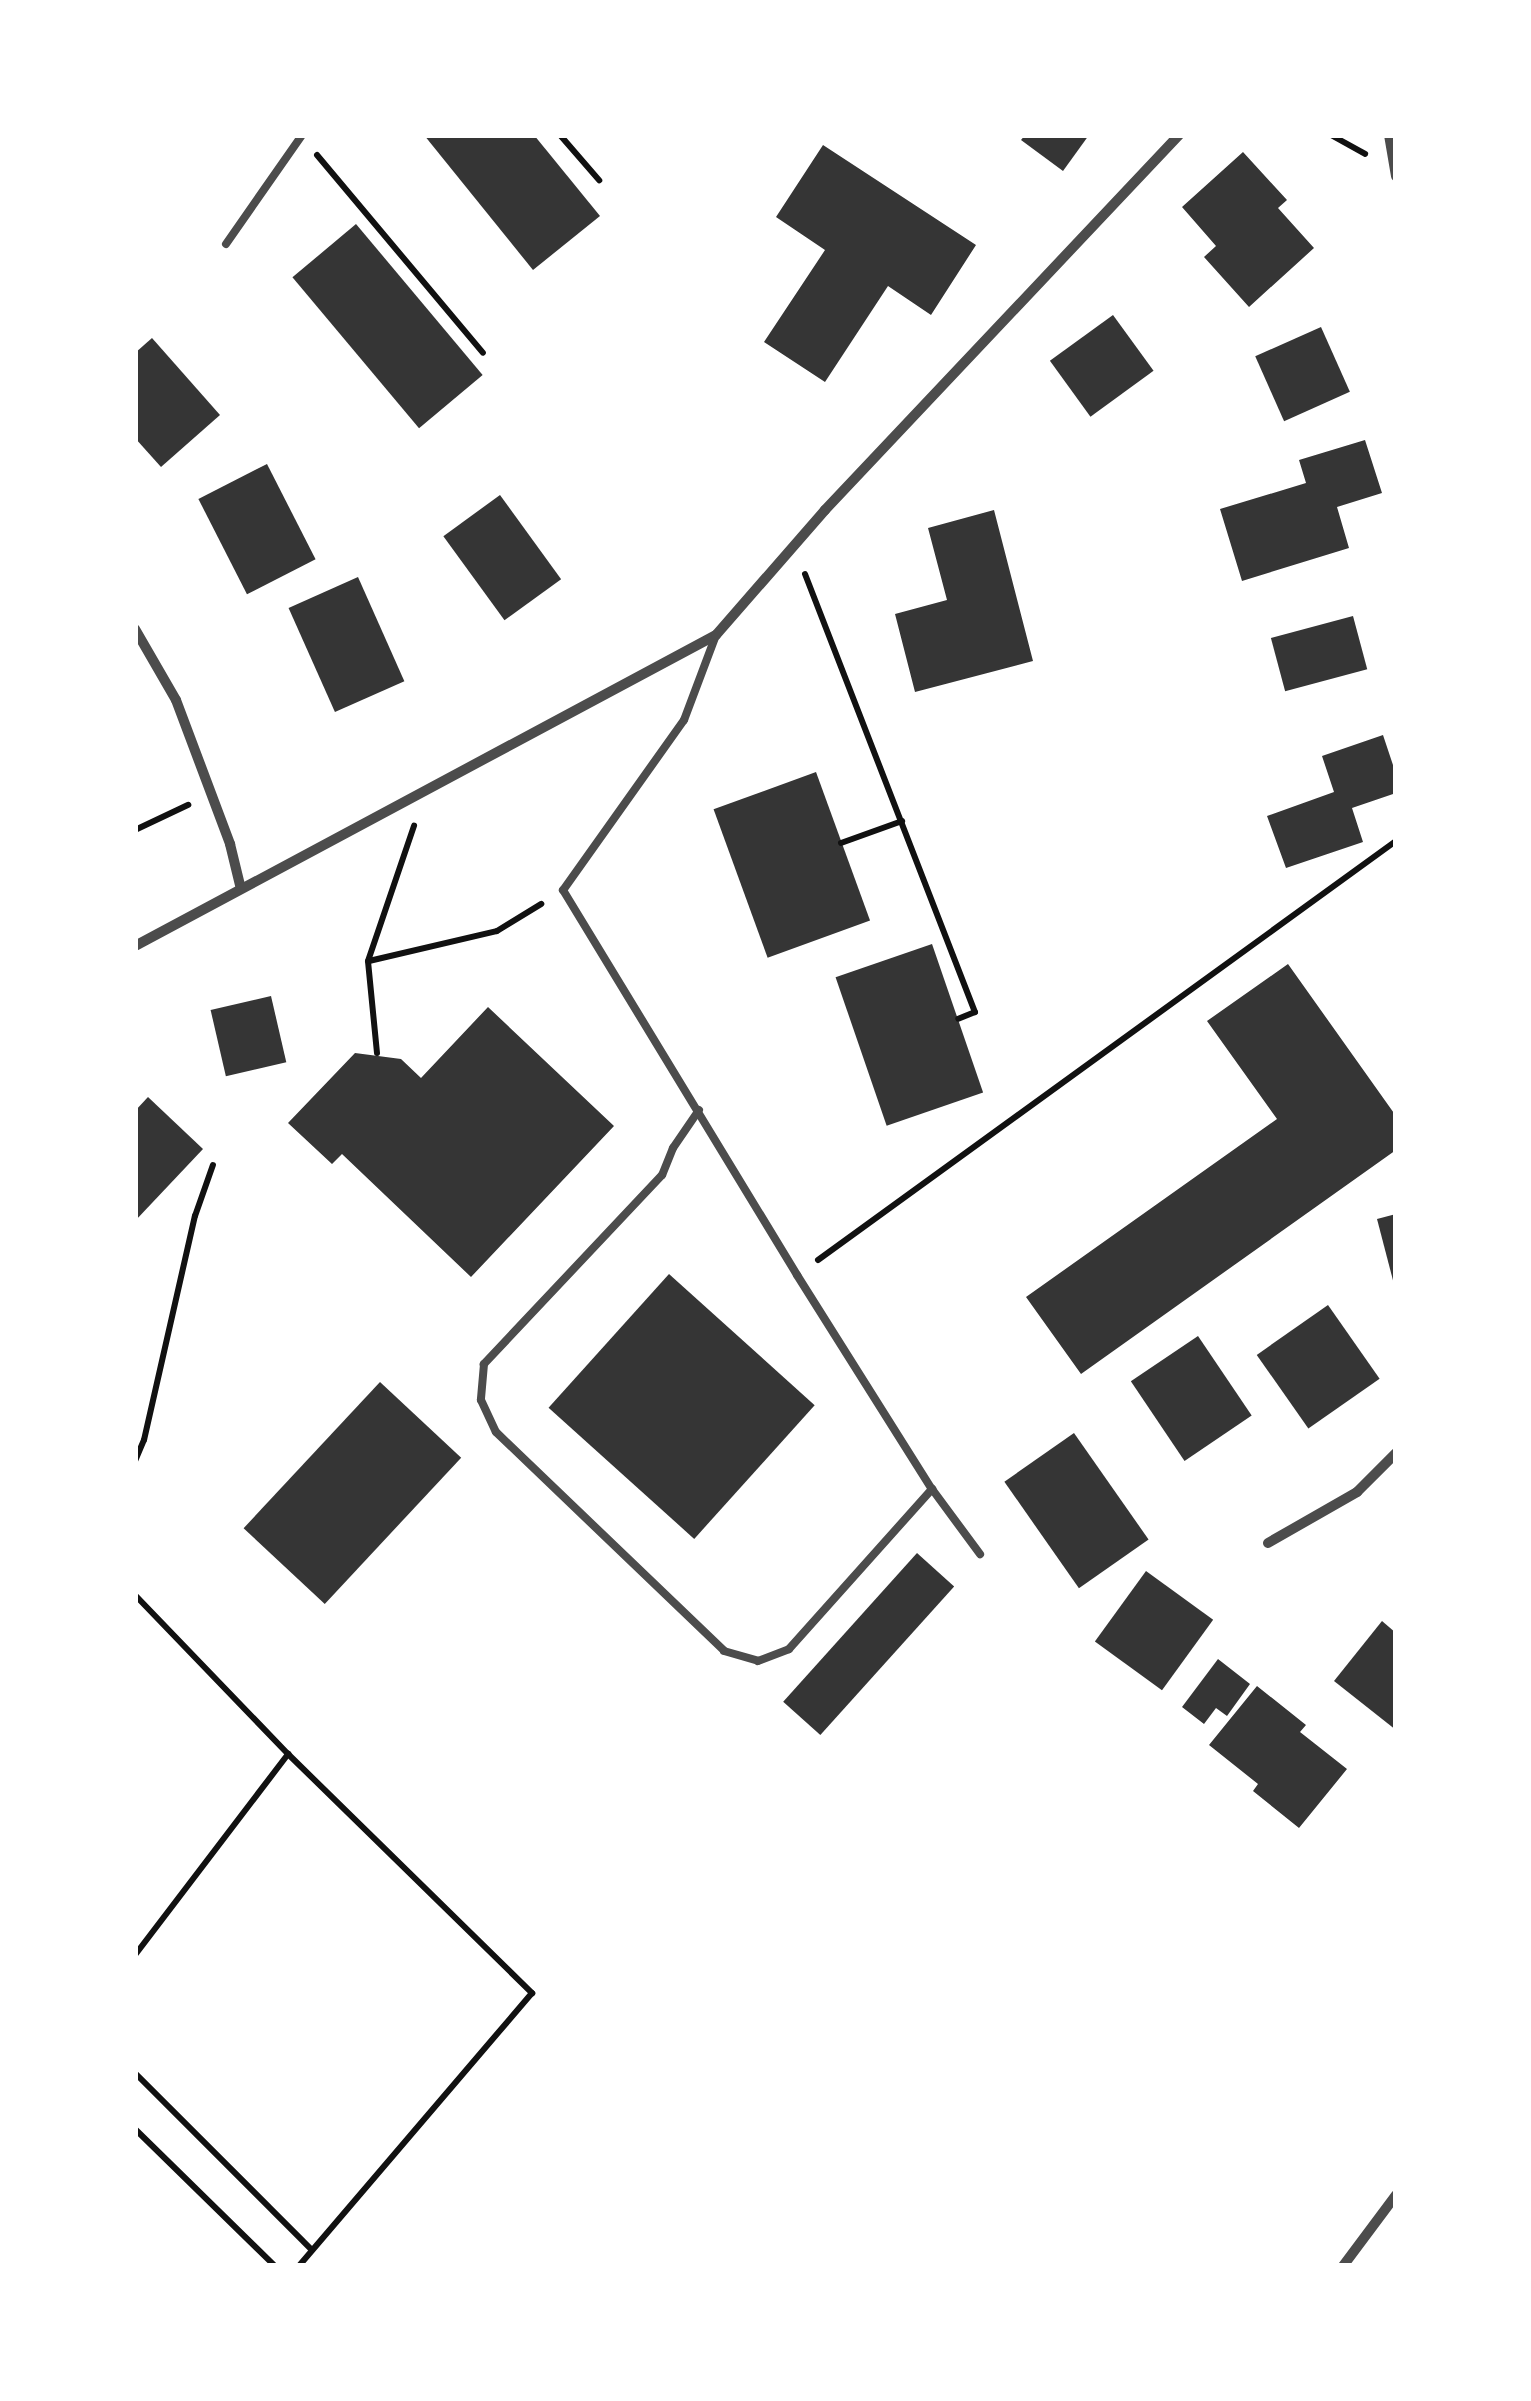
<!DOCTYPE html>
<html>
<head>
<meta charset="utf-8">
<style>
  body { margin:0 }
  #map { position:relative; width:1531px; height:2401px; overflow:hidden; background:#fff; font-family:"Alegreya Sans",sans-serif }
  div>[style] { position:absolute }
  [style*='--x'] { left:calc(var(--x)*1px); top:calc(var(--y)*1px); width:calc(var(--w)*1px); rotate:calc(var(--a)*1deg) }
  .building>* { inset:0; background:#353535; transform-origin:0 0 }
  .path>* { height:6px; margin:-3px; padding:0 3px; transform-origin:3px; border-radius:3px; background:#111 }
  .service>* { height:8px; margin:-4px; padding:0 4px; transform-origin:4px; border-radius:4px; background:#4c4c4c }
  .minor>* { height:10px; margin:-5px; padding:0 5px; transform-origin:5px; border-radius:5px; background:#4c4c4c }
  span { translate:-50% -50%; white-space:nowrap; text-align:center; line-height:1.15; -webkit-text-stroke:10px #fff; paint-order:stroke }
  .frame { position:absolute; inset:0; border:138px solid #fff; pointer-events:none }
</style>
</head>
<body>
<div id="map">
  <div class="building">
    <div style="clip-path:polygon(424px 135px,534px 135px,600px 216px,533px 270px)"></div>
    <div style="clip-path:polygon(1025px 135px,1089px 135px,1063px 171px,1021px 140px)"></div>
    <div style="clip-path:polygon(823px 145px,976px 245px,931px 315px,888px 286px,825px 382px,764px 342px,825px 250px,776px 217px)"></div>
    <div style="clip-path:polygon(1243px 152px,1287px 200px,1278px 208px,1314px 248px,1249px 307px,1204px 257px,1216px 246px,1182px 207px)"></div>
    <div style="left:356px;top:224px;width:197px;height:83px;rotate:50deg"></div>
    <div style="left:1113px;top:315px;width:69px;height:78px;rotate:54deg"></div>
    <div style="left:1321px;top:327px;width:71px;height:72px;rotate:66deg"></div>
    <div style="clip-path:polygon(152px 338px,220px 415px,161px 467px,135px 438px,135px 353px)"></div>
    <div style="clip-path:polygon(1365px 440px,1382px 493px,1337px 507px,1349px 548px,1242px 581px,1220px 509px,1306px 483px,1299px 460px)"></div>
    <div style="left:267px;top:464px;width:107px;height:77px;rotate:63deg"></div>
    <div style="left:500px;top:495px;width:104px;height:70px;rotate:54deg"></div>
    <div style="clip-path:polygon(994px 510px,1033px 661px,915px 692px,895px 614px,947px 600px,928px 528px)"></div>
    <div style="left:358px;top:577px;width:114px;height:76px;rotate:66deg"></div>
    <div style="left:1353px;top:616px;width:55px;height:85px;rotate:75deg"></div>
    <div style="clip-path:polygon(1383px 735px,1396px 774px,1396px 793px,1352px 808px,1363px 842px,1286px 868px,1267px 816px,1334px 792px,1322px 756px)"></div>
    <div style="left:816px;top:772px;width:158px;height:109px;rotate:70deg"></div>
    <div style="left:932px;top:944px;width:157px;height:102px;rotate:71deg"></div>
    <div style="clip-path:polygon(1288px 964px,1396px 1116px,1396px 1150px,1081px 1374px,1026px 1297px,1277px 1119px,1207px 1021px)"></div>
    <div style="left:271px;top:996px;width:68px;height:62px;rotate:77deg"></div>
    <div style="clip-path:polygon(488px 1007px,614px 1126px,471px 1277px,342px 1154px,332px 1164px,288px 1123px,355px 1053px,401px 1059px,421px 1078px)"></div>
    <div style="clip-path:polygon(148px 1097px,203px 1149px,135px 1221px,135px 1111px)"></div>
    <div style="clip-path:polygon(1396px 1214px,1396px 1288px,1395px 1288px,1377px 1219px)"></div>
    <div style="left:669px;top:1274px;width:196px;height:180px;rotate:42deg"></div>
    <div style="left:1328px;top:1305px;width:90px;height:87px;rotate:55deg"></div>
    <div style="left:1198px;top:1336px;width:96px;height:81px;rotate:56deg"></div>
    <div style="left:380px;top:1382px;width:111px;height:200px;rotate:43deg"></div>
    <div style="left:1074px;top:1433px;width:130px;height:85px;rotate:55deg"></div>
    <div style="left:917px;top:1553px;width:50px;height:200px;rotate:42deg"></div>
    <div style="left:1146px;top:1571px;width:83px;height:87px;rotate:36deg"></div>
    <div style="clip-path:polygon(1382px 1621px,1396px 1633px,1396px 1730px,1334px 1681px)"></div>
    <div style="clip-path:polygon(1218px 1659px,1250px 1684px,1227px 1716px,1216px 1708px,1204px 1724px,1182px 1707px)"></div>
    <div style="clip-path:polygon(1257px 1686px,1306px 1725px,1300px 1732px,1347px 1769px,1299px 1828px,1253px 1791px,1258px 1784px,1209px 1745px)"></div>
  </div>
  <div class="path">
    <div style="--x:560;--y:135;--w:60;--a:49.1"></div>
    <div style="--x:1331;--y:135;--w:39;--a:29"></div>
    <div style="--x:317;--y:155;--w:258;--a:50"></div>
    <div style="--x:805;--y:574;--w:470;--a:68.8"></div>
    <div style="--x:975;--y:1012;--w:18;--a:158"></div>
    <div style="--x:135;--y:830;--w:59;--a:-25.3"></div>
    <div style="--x:841;--y:843;--w:65;--a:-19.8"></div>
    <div style="--x:369;--y:961;--w:131;--a:-13.2"></div>
    <div style="--x:497;--y:931;--w:52;--a:-31.5"></div>
    <div style="--x:377;--y:1053;--w:92;--a:-95.6"></div>
    <div style="--x:368;--y:961;--w:143;--a:-71.2"></div>
    <div style="--x:818;--y:1260;--w:714;--a:-35.94"></div>
    <div style="--x:135;--y:1461;--w:23;--a:-67"></div>
    <div style="--x:144;--y:1440;--w:230;--a:-77.2"></div>
    <div style="--x:195;--y:1216;--w:54;--a:-70.6"></div>
    <div style="--x:135;--y:1595;--w:221;--a:46.1"></div>
    <div style="--x:288;--y:1754;--w:342;--a:44.4"></div>
    <div style="--x:532;--y:1993;--w:359;--a:130.5"></div>
    <div style="--x:135;--y:1955;--w:253;--a:-52.7"></div>
    <div style="--x:135;--y:2073;--w:250;--a:45"></div>
    <div style="--x:135;--y:2129;--w:196;--a:44.4"></div>
  </div>
  <div class="service">
    <div style="--x:226;--y:244;--w:133;--a:-55.1"></div>
    <div style="--x:716;--y:635;--w:91;--a:110.6"></div>
    <div style="--x:684;--y:720;--w:209;--a:125.4"></div>
    <div style="--x:563;--y:890;--w:451;--a:58.7"></div>
    <div style="--x:797;--y:1275;--w:253;--a:57.8"></div>
    <div style="--x:932;--y:1489;--w:81;--a:53.6"></div>
    <div style="--x:699;--y:1110;--w:46;--a:124.4"></div>
    <div style="--x:673;--y:1148;--w:29;--a:112"></div>
    <div style="--x:662;--y:1175;--w:260;--a:133.3"></div>
    <div style="--x:484;--y:1364;--w:36;--a:95"></div>
    <div style="--x:481;--y:1400;--w:35;--a:65"></div>
    <div style="--x:496;--y:1432;--w:316;--a:43.8"></div>
    <div style="--x:724;--y:1651;--w:35;--a:16"></div>
    <div style="--x:758;--y:1661;--w:33;--a:-21"></div>
    <div style="--x:789;--y:1649;--w:215;--a:-48.2"></div>
  </div>
  <div class="minor">
    <div style="--x:1389;--y:135;--w:42;--a:80.3"></div>
    <div style="--x:135;--y:629;--w:82;--a:60"></div>
    <div style="--x:176;--y:700;--w:154;--a:69.4"></div>
    <div style="--x:230;--y:844;--w:46;--a:76.3"></div>
    <div style="--x:135;--y:946;--w:659;--a:-28.16"></div>
    <div style="--x:716;--y:635;--w:166;--a:-48.9"></div>
    <div style="--x:825;--y:510;--w:516;--a:-46.65"></div>
    <div style="--x:1268;--y:1543;--w:103;--a:-29.8"></div>
    <div style="--x:1357;--y:1492;--w:55;--a:-45"></div>
    <div style="--x:1343;--y:2266;--w:89;--a:-53.3"></div>
  </div>
  <div class="frame"></div>
</div>
</body>
</html>
